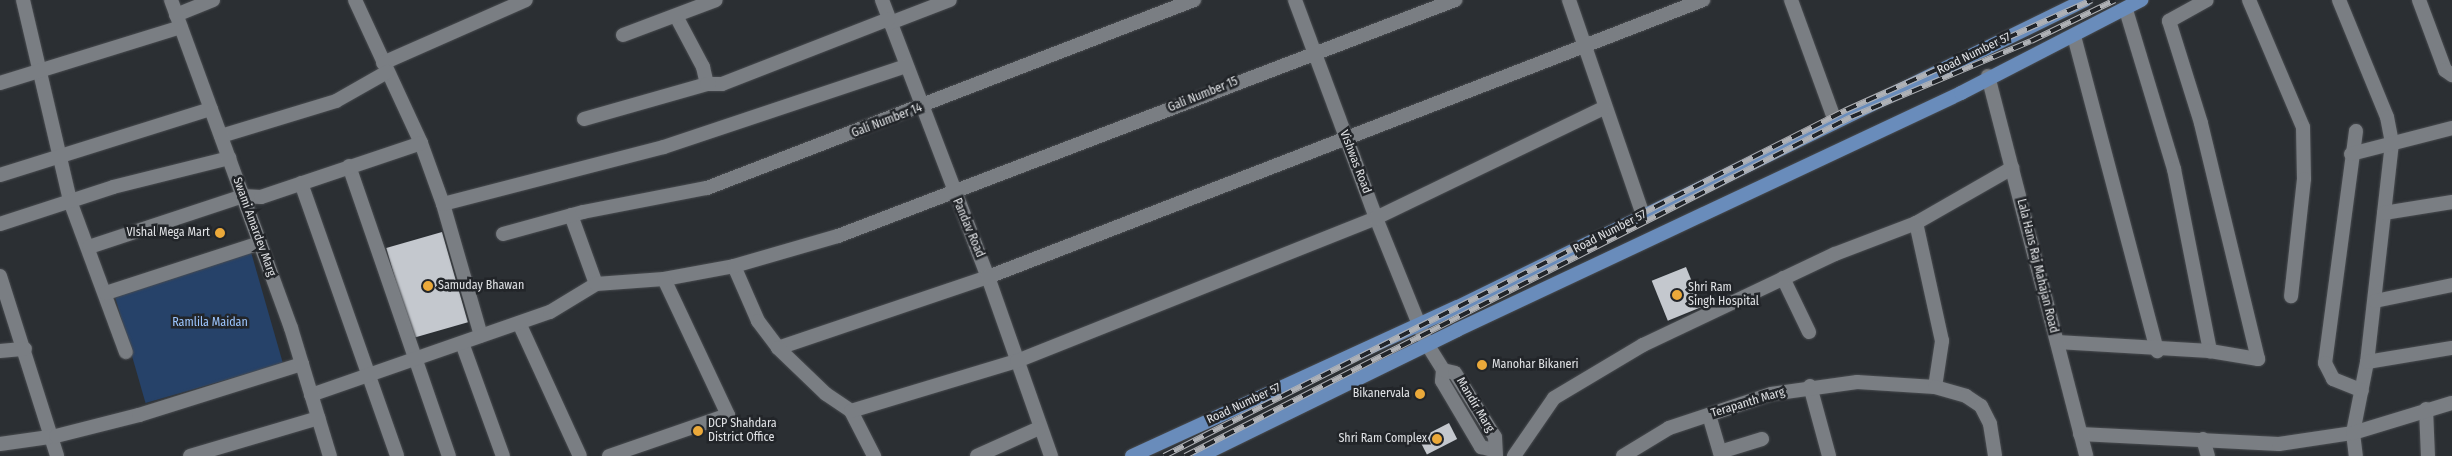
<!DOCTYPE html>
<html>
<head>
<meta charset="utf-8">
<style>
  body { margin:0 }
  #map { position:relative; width:2452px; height:456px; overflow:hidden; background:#2b2f33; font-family:"Fira Sans Condensed",sans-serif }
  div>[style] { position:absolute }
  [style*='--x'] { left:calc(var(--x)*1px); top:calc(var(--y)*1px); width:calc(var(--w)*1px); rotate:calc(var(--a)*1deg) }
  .green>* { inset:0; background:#264269; transform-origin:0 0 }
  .building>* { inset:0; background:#c4c8ce; transform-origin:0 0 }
  .roads { filter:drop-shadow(0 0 1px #494c50) drop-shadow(0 0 1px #494c50) }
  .minor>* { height:14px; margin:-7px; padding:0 7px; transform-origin:7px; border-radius:7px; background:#7a7e83 }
  .tertiary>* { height:14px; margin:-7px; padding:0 7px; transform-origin:7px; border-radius:7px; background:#7a7e83 }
  .primary>* { height:14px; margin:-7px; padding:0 7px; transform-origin:7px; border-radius:7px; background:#698cbb }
  .rail>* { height:5.5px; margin-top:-2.75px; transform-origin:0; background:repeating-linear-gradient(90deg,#222529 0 11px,#afb1b5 0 22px); box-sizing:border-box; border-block:1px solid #afb1b5 }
  .dots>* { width:14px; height:14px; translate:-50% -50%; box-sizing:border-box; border:2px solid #222529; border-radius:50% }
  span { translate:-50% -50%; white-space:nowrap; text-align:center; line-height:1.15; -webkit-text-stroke:5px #222529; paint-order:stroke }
  .street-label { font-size:12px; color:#e0e2e5 }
  .poi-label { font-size:12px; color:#e0e2e5 }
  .right { translate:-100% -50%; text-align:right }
  .left { translate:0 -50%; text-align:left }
  .park-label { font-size:12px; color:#9cc5fd }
</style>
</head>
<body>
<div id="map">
  <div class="green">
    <div style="left:251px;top:252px;width:116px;height:143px;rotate:74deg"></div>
  </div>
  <div class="building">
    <div style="left:442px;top:232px;width:94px;height:58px;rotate:74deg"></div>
    <div style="left:1686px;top:267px;width:43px;height:37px;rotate:68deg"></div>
    <div style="left:1449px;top:423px;width:18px;height:34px;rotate:63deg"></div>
  </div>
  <div class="roads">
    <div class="minor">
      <div style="--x:23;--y:0;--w:206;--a:76.8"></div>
      <div style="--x:70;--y:201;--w:161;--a:69.7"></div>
      <div style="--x:355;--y:0;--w:157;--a:65.2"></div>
      <div style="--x:421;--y:143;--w:65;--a:70.2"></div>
      <div style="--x:443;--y:204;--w:137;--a:73.9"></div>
      <div style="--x:882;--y:0;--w:297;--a:69.1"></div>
      <div style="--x:988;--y:277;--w:190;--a:70.6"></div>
      <div style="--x:1295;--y:0;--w:233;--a:69.6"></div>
      <div style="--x:1376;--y:218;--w:136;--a:68"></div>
      <div style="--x:1427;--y:344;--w:31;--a:58"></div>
      <div style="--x:1443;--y:370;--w:11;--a:95"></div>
      <div style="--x:1442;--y:381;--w:77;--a:59.4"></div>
      <div style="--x:1481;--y:447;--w:12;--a:14"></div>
      <div style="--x:1569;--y:0;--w:227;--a:71"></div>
      <div style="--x:1791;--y:0;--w:129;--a:70"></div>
      <div style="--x:2249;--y:0;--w:138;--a:67"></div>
      <div style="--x:2303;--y:127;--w:52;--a:88.9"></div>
      <div style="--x:2304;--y:179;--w:118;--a:96.3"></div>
      <div style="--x:2339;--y:0;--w:126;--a:67.7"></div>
      <div style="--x:2387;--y:117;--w:26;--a:79"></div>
      <div style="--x:2392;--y:143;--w:220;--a:96.5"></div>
      <div style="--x:2367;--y:362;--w:72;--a:101.2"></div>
      <div style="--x:2353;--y:433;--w:23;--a:83"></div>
      <div style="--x:2419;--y:0;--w:75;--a:69.6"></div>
      <div style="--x:2445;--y:70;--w:9;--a:36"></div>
      <div style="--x:2126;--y:10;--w:166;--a:73.2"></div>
      <div style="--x:2174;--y:169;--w:186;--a:78.8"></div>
      <div style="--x:176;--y:15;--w:40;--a:-22"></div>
      <div style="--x:676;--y:16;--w:58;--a:62.1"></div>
      <div style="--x:703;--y:67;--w:17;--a:77"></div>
      <div style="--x:890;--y:23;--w:64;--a:-21"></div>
      <div style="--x:623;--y:35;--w:99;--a:-20.6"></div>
      <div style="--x:2074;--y:36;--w:326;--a:75.2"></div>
      <div style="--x:383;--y:63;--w:156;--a:-23.8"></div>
      <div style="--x:0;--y:83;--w:189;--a:-17.2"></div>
      <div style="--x:584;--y:119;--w:128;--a:-15.9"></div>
      <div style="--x:707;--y:84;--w:15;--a:0"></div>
      <div style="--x:722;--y:84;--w:179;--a:-21.3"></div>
      <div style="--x:2356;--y:131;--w:234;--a:97.6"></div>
      <div style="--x:2325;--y:363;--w:18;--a:63"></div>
      <div style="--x:2333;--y:379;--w:31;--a:22"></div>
      <div style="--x:221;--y:136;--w:120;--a:-16.9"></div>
      <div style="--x:336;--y:101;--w:59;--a:-29.6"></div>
      <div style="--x:2351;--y:154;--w:104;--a:-14.4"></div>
      <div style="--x:349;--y:166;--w:307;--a:71"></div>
      <div style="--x:0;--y:175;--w:221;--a:-17.4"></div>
      <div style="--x:301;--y:183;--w:289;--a:70.6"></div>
      <div style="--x:443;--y:204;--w:228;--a:-14.5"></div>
      <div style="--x:664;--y:147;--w:255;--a:-18.5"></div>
      <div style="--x:2384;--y:213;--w:69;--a:-9.2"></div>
      <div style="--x:571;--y:215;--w:73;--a:70.1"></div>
      <div style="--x:0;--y:224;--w:119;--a:-18.1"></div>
      <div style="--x:113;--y:187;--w:120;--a:-14"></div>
      <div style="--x:503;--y:234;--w:83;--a:-15.4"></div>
      <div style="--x:583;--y:212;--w:126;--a:-11"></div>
      <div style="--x:707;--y:188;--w:522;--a:-21.11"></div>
      <div style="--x:89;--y:247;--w:162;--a:-18.3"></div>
      <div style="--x:243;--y:196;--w:18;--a:3"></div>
      <div style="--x:261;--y:197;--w:169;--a:-18.6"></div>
      <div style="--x:734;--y:266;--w:60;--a:66.4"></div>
      <div style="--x:758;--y:321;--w:34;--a:53"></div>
      <div style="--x:778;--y:348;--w:222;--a:-18.7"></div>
      <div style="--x:988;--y:277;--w:767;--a:-21.18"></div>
      <div style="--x:0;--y:276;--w:189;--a:72.4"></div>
      <div style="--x:1783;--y:278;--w:60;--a:64.3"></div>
      <div style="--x:106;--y:293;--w:162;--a:-18"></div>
      <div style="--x:2375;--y:301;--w:79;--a:-11.7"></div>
      <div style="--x:519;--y:323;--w:146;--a:65.4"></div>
      <div style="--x:2057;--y:342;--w:153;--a:3.4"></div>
      <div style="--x:2210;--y:351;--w:49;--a:9.5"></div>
      <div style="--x:2258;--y:359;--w:243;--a:-103.6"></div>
      <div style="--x:2201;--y:123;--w:107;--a:-107.4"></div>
      <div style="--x:2169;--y:21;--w:43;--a:-28.9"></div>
      <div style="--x:462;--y:343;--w:120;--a:70.1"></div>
      <div style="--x:778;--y:348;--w:66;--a:43.8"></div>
      <div style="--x:826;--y:394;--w:30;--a:34"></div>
      <div style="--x:851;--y:411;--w:51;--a:62.9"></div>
      <div style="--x:0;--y:351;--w:25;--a:-5"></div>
      <div style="--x:2367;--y:362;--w:86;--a:-9.4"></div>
      <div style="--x:1443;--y:370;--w:12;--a:14"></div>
      <div style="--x:1455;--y:373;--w:75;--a:58"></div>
      <div style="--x:1495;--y:437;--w:19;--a:87"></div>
      <div style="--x:1810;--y:386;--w:73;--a:74.8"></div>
      <div style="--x:1935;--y:387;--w:47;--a:-81.3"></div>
      <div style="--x:1942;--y:341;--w:121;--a:-102.4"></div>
      <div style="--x:1916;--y:223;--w:111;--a:-29.8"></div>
      <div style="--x:311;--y:395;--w:253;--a:-19.2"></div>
      <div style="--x:550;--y:312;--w:54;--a:-31.3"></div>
      <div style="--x:596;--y:284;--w:68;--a:-4.2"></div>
      <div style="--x:664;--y:279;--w:71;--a:-10.5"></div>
      <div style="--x:734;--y:266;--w:108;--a:-16.1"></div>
      <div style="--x:838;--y:236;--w:661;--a:-20.93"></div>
      <div style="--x:2426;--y:409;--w:47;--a:87.6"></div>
      <div style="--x:851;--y:411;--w:173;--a:-16.8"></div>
      <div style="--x:1017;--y:361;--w:386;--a:-21.7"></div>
      <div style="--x:1376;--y:218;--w:253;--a:-25.8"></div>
      <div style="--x:1709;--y:415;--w:43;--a:73.7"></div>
      <div style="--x:2080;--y:434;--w:199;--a:2.9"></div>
      <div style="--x:2279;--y:444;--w:75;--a:-8.5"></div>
      <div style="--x:2353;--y:433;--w:103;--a:-16.9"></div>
      <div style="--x:2203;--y:439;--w:18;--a:74"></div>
      <div style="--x:0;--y:444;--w:57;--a:-8.1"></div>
      <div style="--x:56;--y:436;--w:86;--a:-14.2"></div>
      <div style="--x:139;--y:415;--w:171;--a:-17.4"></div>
      <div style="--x:1720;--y:452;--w:44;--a:-17.2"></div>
      <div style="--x:190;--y:456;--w:134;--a:-16.5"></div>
      <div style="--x:609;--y:456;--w:126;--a:-19"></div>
      <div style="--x:728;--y:415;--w:150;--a:-115.2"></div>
      <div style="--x:977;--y:456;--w:68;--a:-24.3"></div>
      <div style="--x:1514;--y:456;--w:70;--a:-55.4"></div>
      <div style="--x:1554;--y:398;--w:104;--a:-30.8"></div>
      <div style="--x:1643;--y:345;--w:212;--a:-25.4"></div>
      <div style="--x:1835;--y:254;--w:87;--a:-20.9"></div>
      <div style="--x:1623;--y:456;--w:54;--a:-31.3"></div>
      <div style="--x:1669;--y:428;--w:108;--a:-18.4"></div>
      <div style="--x:1771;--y:394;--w:87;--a:-7.9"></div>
      <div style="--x:1857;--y:382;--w:78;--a:3.7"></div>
      <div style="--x:1935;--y:387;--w:32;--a:16"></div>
      <div style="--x:1966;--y:396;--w:18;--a:34"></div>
      <div style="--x:1981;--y:406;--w:20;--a:63"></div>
      <div style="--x:1990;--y:424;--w:32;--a:81"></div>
    </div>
    <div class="tertiary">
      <div style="--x:171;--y:0;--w:349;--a:69.9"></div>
      <div style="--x:291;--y:328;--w:134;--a:73.1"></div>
      <div style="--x:1988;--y:76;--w:392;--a:75.5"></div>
    </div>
    <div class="primary">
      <div style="--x:1132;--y:456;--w:358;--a:-24.6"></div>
      <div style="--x:1458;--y:307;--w:698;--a:-26.09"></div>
      <div style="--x:1200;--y:456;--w:286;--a:-26.1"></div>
      <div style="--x:1457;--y:330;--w:557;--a:-25.18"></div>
      <div style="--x:1961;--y:93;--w:203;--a:-27.3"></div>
    </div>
  </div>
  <div class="rail">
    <div style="--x:1164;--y:456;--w:765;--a:-26.9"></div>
    <div style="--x:1846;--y:110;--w:269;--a:-24.1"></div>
    <div style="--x:1185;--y:456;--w:747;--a:-26.98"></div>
    <div style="--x:1851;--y:117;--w:195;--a:-22.9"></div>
    <div style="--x:2031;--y:41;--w:93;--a:-26"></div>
  </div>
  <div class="dots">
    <div style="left:220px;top:233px;background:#eba93a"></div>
    <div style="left:428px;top:286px;background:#eba93a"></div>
    <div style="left:1677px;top:295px;background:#eba93a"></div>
    <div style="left:1482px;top:365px;background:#eba93a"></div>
    <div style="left:1420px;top:394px;background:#eba93a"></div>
    <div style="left:698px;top:431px;background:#eba93a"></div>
    <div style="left:1437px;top:439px;background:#eba93a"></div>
  </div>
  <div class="street-label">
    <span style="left:1974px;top:54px;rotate:-26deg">Road Number 57</span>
    <span style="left:1203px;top:95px;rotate:-22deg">Gali Number 15</span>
    <span style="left:887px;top:121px;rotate:-21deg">Gali Number 14</span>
    <span style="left:1355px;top:162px;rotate:69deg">Vishwas Road</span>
    <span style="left:254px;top:227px;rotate:70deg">Swami Amardev Marg</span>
    <span style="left:968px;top:228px;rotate:67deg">Pandav Road</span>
    <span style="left:1610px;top:232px;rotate:-27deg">Road Number 57</span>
    <span style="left:2037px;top:266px;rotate:76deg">Lala Hans Raj Mahajan Road</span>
    <span style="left:1748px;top:403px;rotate:-17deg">Terapanth Marg</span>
    <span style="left:1244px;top:404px;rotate:-25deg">Road Number 57</span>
    <span style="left:1475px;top:405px;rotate:59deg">Mandir Marg</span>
  </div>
  <div class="poi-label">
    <span class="right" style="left:210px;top:233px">VIshal Mega Mart</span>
    <span class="left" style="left:438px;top:286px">Samuday Bhawan</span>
    <span class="left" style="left:1688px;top:295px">Shri Ram<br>Singh Hospital</span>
    <span class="left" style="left:1492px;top:365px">Manohar Bikaneri</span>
    <span class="right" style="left:1410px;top:394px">Bikanervala</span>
    <span class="left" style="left:708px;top:431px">DCP Shahdara<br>District Office</span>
    <span class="right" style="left:1427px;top:439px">Shri Ram Complex</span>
  </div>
  <div class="park-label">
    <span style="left:210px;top:323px">Ramlila Maidan</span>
  </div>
</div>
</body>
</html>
